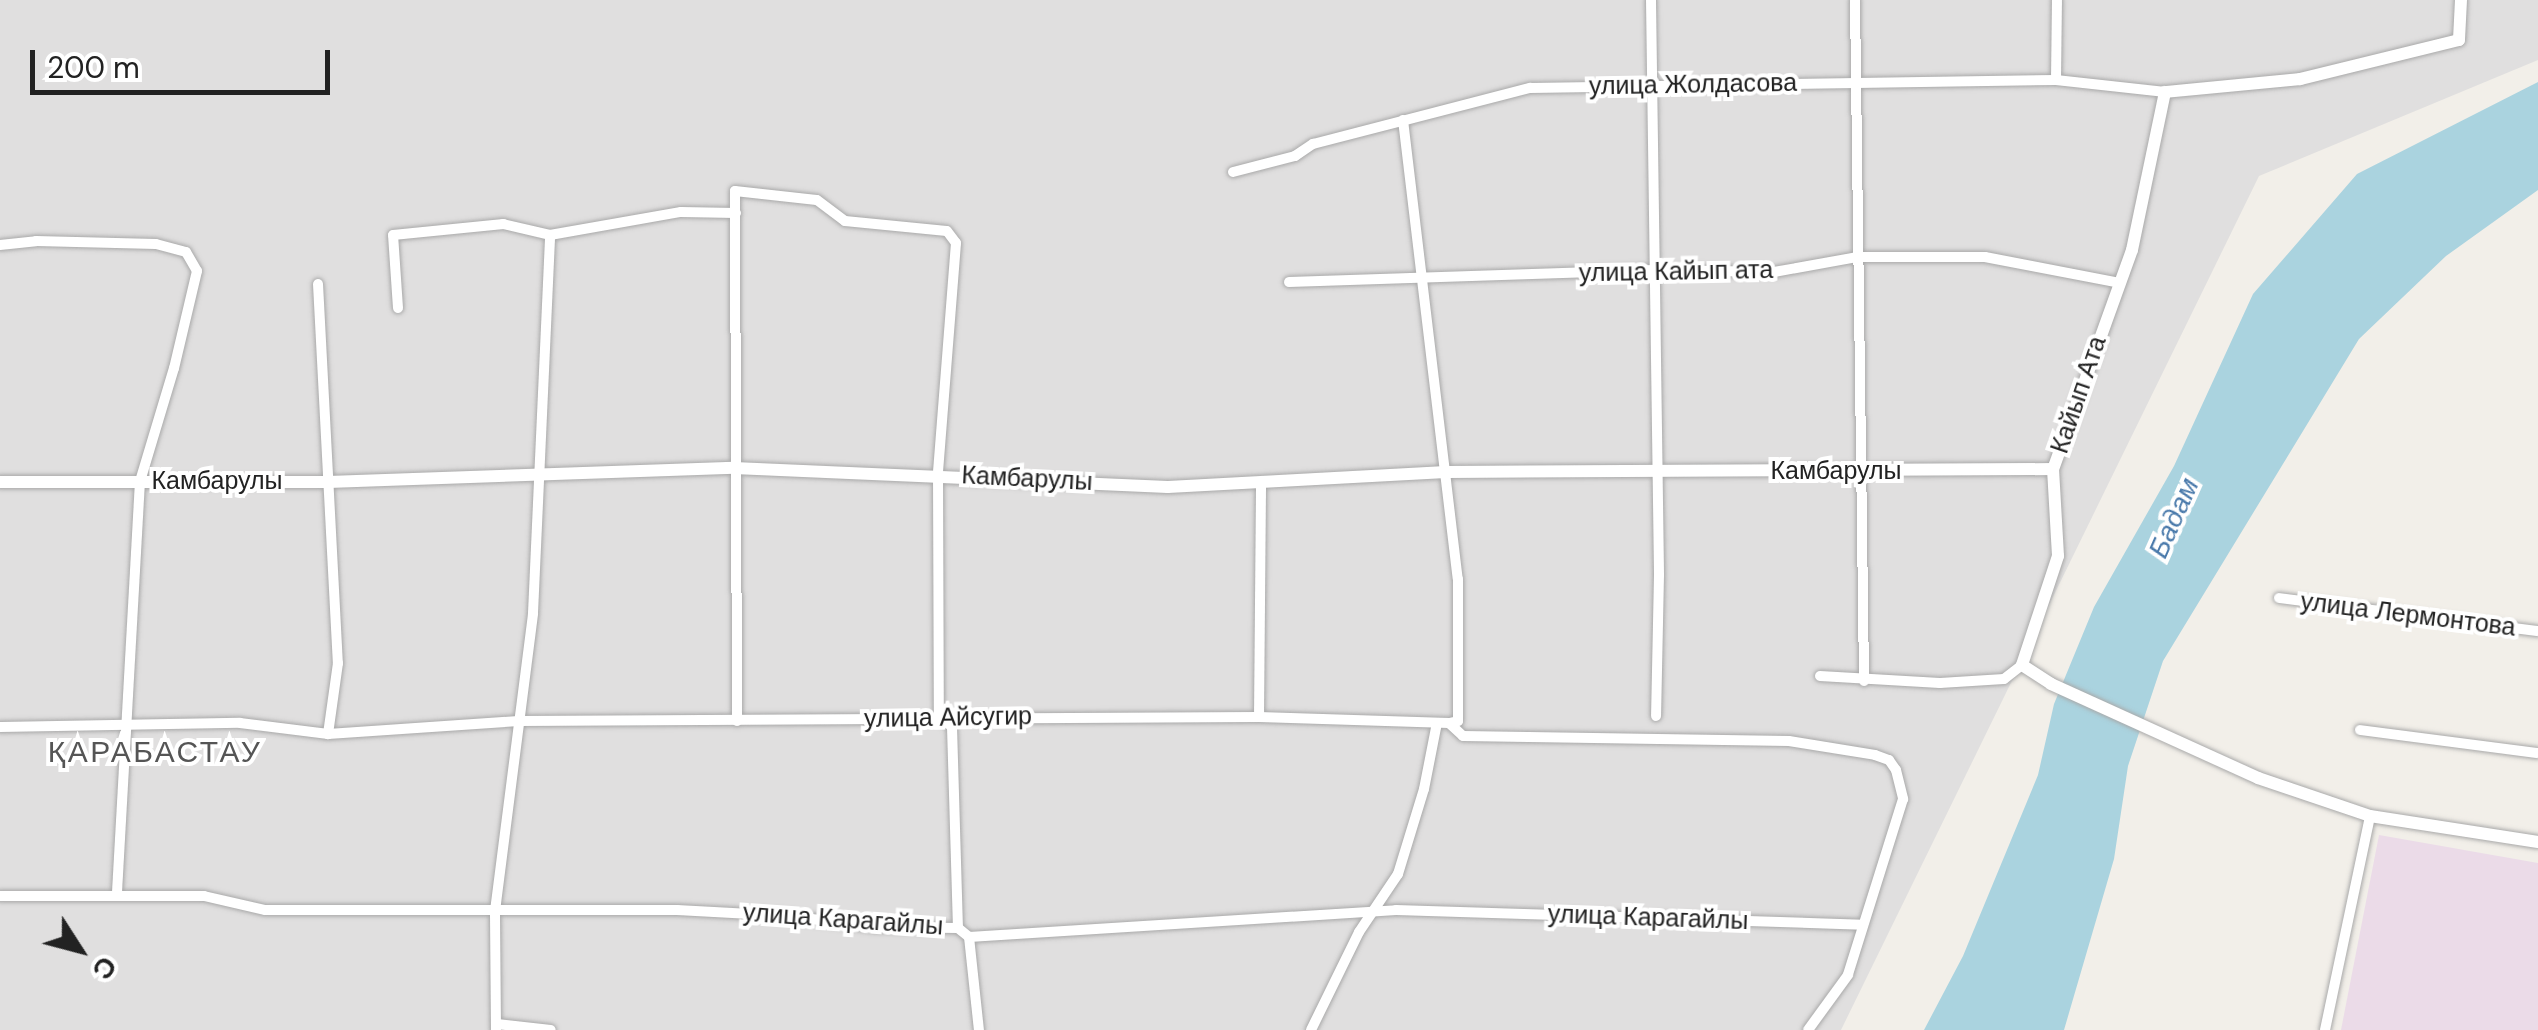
<!DOCTYPE html>
<html>
<head>
<meta charset="utf-8">
<style>
  body { margin:0 }
  #map { position:relative; width:2538px; height:1030px; overflow:hidden; background:#f2efe9; font-family:"DM Sans",sans-serif }
  div>[style] { position:absolute }
  [style*='--x'] { left:calc(var(--x)*1px); top:calc(var(--y)*1px); width:calc(var(--w)*1px); rotate:calc(var(--a)*1deg) }
  .residential>* { inset:0; background:#e0dfdf }
  .industrial>* { inset:0; background:#ebdbe8 }
  .water>* { inset:0; background:#aad3df }
  .roads { filter:drop-shadow(0 0 2px #a9a9a9) drop-shadow(0 0 2px #a9a9a9) }
  .minor>* { height:10px; margin:-5px; padding:0 5px; transform-origin:5px; border-radius:5px; background:#fff }
  .tertiary>* { height:12px; margin:-6px; padding:0 6px; transform-origin:6px; border-radius:6px; background:#fff }
  span { translate:-50% -50%; white-space:nowrap; text-align:center; line-height:1.15; -webkit-text-stroke:8px #fff; paint-order:stroke }
  .street-label { font-size:25px; color:#222 }
  .water-label { font-size:28px; color:#4a7aab; font-style:italic }
  .quarter-label { font-size:30px; color:#555; letter-spacing:2.5px }
  .north { position:absolute; left:30px; top:900px; width:100px; height:100px; -webkit-text-stroke:8px #fff; paint-order:stroke; rotate:126deg; font-size:28px; font-weight:700; line-height:40px; text-align:center; color:#222 }
  .north::after { content:''; display:block; margin:auto; width:35px; height:45px; background:#222; clip-path:polygon(50% 0,100% 100%,50% 72%,0 100%) }
  .scale { position:absolute; left:30px; top:50px; width:300px; height:45px; box-sizing:border-box; border:5px solid #222; border-top:0; padding-left:12px; font-size:30px; line-height:35px; white-space:nowrap; color:#222; -webkit-text-stroke:8px #fff; paint-order:stroke }
</style>
</head>
<body>
<div id="map">
  <div class="residential">
    <div style="clip-path:polygon(0 0,2538px 0,2538px 60px,2259px 176px,1841px 1030px,0 1030px)"></div>
  </div>
  <div class="industrial">
    <div style="clip-path:polygon(2379px 835px,2538px 863px,2538px 1030px,2341px 1030px)"></div>
  </div>
  <div class="water">
    <div style="clip-path:polygon(2538px 82px,2538px 190px,2446px 256px,2359px 339px,2163px 661px,2128px 766px,2114px 859px,2064px 1030px,1924px 1030px,1963px 956px,2038px 775px,2054px 704px,2094px 607px,2174px 466px,2253px 294px,2357px 174px)"></div>
  </div>
  <div class="roads">
    <div class="minor">
      <div style="--x:1651;--y:0;--w:575;--a:89.2"></div>
      <div style="--x:1659;--y:575;--w:141;--a:91.2"></div>
      <div style="--x:1855;--y:0;--w:681;--a:89.24"></div>
      <div style="--x:2056;--y:80;--w:80;--a:-89.3"></div>
      <div style="--x:1403;--y:120;--w:462;--a:83.2"></div>
      <div style="--x:1458;--y:579;--w:142;--a:90"></div>
      <div style="--x:1458;--y:721;--w:9;--a:167"></div>
      <div style="--x:1233;--y:172;--w:64;--a:-14.5"></div>
      <div style="--x:1295;--y:156;--w:22;--a:-34"></div>
      <div style="--x:1313;--y:144;--w:224;--a:-14.5"></div>
      <div style="--x:1530;--y:88;--w:526;--a:-0.87"></div>
      <div style="--x:2056;--y:80;--w:110;--a:6.3"></div>
      <div style="--x:0;--y:245;--w:36;--a:-6"></div>
      <div style="--x:36;--y:241;--w:120;--a:1.4"></div>
      <div style="--x:156;--y:244;--w:31;--a:15"></div>
      <div style="--x:186;--y:252;--w:22;--a:60"></div>
      <div style="--x:197;--y:271;--w:100;--a:103.3"></div>
      <div style="--x:174;--y:368;--w:118;--a:106.7"></div>
      <div style="--x:140;--y:481;--w:415;--a:93.2"></div>
      <div style="--x:1289;--y:282;--w:365;--a:-1.9"></div>
      <div style="--x:1654;--y:270;--w:120;--a:1"></div>
      <div style="--x:1774;--y:272;--w:84;--a:-10.2"></div>
      <div style="--x:1857;--y:257;--w:128;--a:0"></div>
      <div style="--x:1985;--y:257;--w:137;--a:10.9"></div>
      <div style="--x:318;--y:284;--w:380;--a:87"></div>
      <div style="--x:338;--y:663;--w:72;--a:98"></div>
      <div style="--x:398;--y:308;--w:73;--a:-93.9"></div>
      <div style="--x:393;--y:235;--w:111;--a:-5.7"></div>
      <div style="--x:503;--y:224;--w:48;--a:13.2"></div>
      <div style="--x:550;--y:235;--w:133;--a:-10"></div>
      <div style="--x:681;--y:212;--w:55;--a:1"></div>
      <div style="--x:2279;--y:598;--w:261;--a:7.3"></div>
      <div style="--x:1820;--y:676;--w:120;--a:3.3"></div>
      <div style="--x:1940;--y:683;--w:64;--a:-3.6"></div>
      <div style="--x:2004;--y:679;--w:23;--a:-38"></div>
      <div style="--x:1259;--y:717;--w:235;--a:-89.5"></div>
      <div style="--x:737;--y:721;--w:530;--a:-90.22"></div>
      <div style="--x:735;--y:191;--w:82;--a:6.3"></div>
      <div style="--x:817;--y:200;--w:35;--a:37"></div>
      <div style="--x:845;--y:221;--w:102;--a:5.6"></div>
      <div style="--x:947;--y:231;--w:15;--a:53"></div>
      <div style="--x:956;--y:243;--w:232;--a:94.5"></div>
      <div style="--x:938;--y:474;--w:242;--a:89.8"></div>
      <div style="--x:939;--y:716;--w:17;--a:40"></div>
      <div style="--x:952;--y:727;--w:201;--a:88.3"></div>
      <div style="--x:0;--y:727;--w:240;--a:-1"></div>
      <div style="--x:240;--y:723;--w:89;--a:7.1"></div>
      <div style="--x:328;--y:734;--w:191;--a:-3.9"></div>
      <div style="--x:519;--y:721;--w:740;--a:-0.31"></div>
      <div style="--x:1259;--y:717;--w:190;--a:1.8"></div>
      <div style="--x:1449;--y:723;--w:19;--a:43"></div>
      <div style="--x:1463;--y:736;--w:326;--a:0.9"></div>
      <div style="--x:1789;--y:741;--w:87;--a:9.2"></div>
      <div style="--x:1875;--y:755;--w:15;--a:20"></div>
      <div style="--x:1889;--y:760;--w:12;--a:55"></div>
      <div style="--x:1896;--y:770;--w:30;--a:76"></div>
      <div style="--x:1903;--y:799;--w:184;--a:107.4"></div>
      <div style="--x:1848;--y:975;--w:68;--a:126"></div>
      <div style="--x:2360;--y:730;--w:179;--a:7.4"></div>
      <div style="--x:0;--y:896;--w:204;--a:0"></div>
      <div style="--x:204;--y:896;--w:63;--a:12.9"></div>
      <div style="--x:265;--y:910;--w:412;--a:0"></div>
      <div style="--x:677;--y:910;--w:111;--a:3.1"></div>
      <div style="--x:788;--y:916;--w:88;--a:7.2"></div>
      <div style="--x:875;--y:927;--w:83;--a:0.7"></div>
      <div style="--x:958;--y:928;--w:14;--a:39"></div>
      <div style="--x:969;--y:937;--w:428;--a:-3.6"></div>
      <div style="--x:1396;--y:910;--w:467;--a:1.8"></div>
      <div style="--x:969;--y:937;--w:94;--a:83.9"></div>
      <div style="--x:497;--y:1024;--w:54;--a:6.3"></div>
      <div style="--x:496;--y:1030;--w:119;--a:-90.5"></div>
      <div style="--x:495;--y:911;--w:300;--a:-82.7"></div>
      <div style="--x:533;--y:613;--w:378;--a:-87.4"></div>
      <div style="--x:1311;--y:1030;--w:109;--a:-63.9"></div>
      <div style="--x:1359;--y:932;--w:70;--a:-56.1"></div>
      <div style="--x:1398;--y:874;--w:89;--a:-73"></div>
      <div style="--x:1424;--y:789;--w:67;--a:-78.9"></div>
      <div style="--x:2325;--y:1030;--w:219;--a:-78.1"></div>
    </div>
    <div class="tertiary">
      <div style="--x:2461;--y:0;--w:40;--a:92.9"></div>
      <div style="--x:2459;--y:40;--w:164;--a:166.2"></div>
      <div style="--x:2300;--y:79;--w:136;--a:174.5"></div>
      <div style="--x:2165;--y:92;--w:161;--a:101.8"></div>
      <div style="--x:2132;--y:250;--w:233;--a:109.8"></div>
      <div style="--x:2053;--y:469;--w:87;--a:86.7"></div>
      <div style="--x:2058;--y:556;--w:115;--a:108.3"></div>
      <div style="--x:2022;--y:665;--w:35;--a:33"></div>
      <div style="--x:2051;--y:684;--w:227;--a:24.4"></div>
      <div style="--x:2258;--y:778;--w:118;--a:18.7"></div>
      <div style="--x:2370;--y:816;--w:170;--a:8.8"></div>
      <div style="--x:0;--y:482;--w:328;--a:0"></div>
      <div style="--x:328;--y:482;--w:406;--a:-2"></div>
      <div style="--x:734;--y:468;--w:434;--a:2.5"></div>
      <div style="--x:1168;--y:487;--w:278;--a:-3.1"></div>
      <div style="--x:1446;--y:472;--w:607;--a:-0.28"></div>
    </div>
  </div>
  <div class="street-label">
    <span style="left:1693px;top:85px;rotate:-1deg">улица Жолдасова</span>
    <span style="left:1676px;top:272px;rotate:-1deg">улица Кайып ата</span>
    <span style="left:2079px;top:395px;rotate:-71deg">Кайып Ата</span>
    <span style="left:1836px;top:471px">Камбарулы</span>
    <span style="left:1027px;top:479px;rotate:3deg">Камбарулы</span>
    <span style="left:217px;top:481px">Камбарулы</span>
    <span style="left:2408px;top:615px;rotate:7deg">улица Лермонтова</span>
    <span style="left:948px;top:718px;rotate:-1deg">улица Айсугир</span>
    <span style="left:1648px;top:918px;rotate:2deg">улица Карагайлы</span>
    <span style="left:843px;top:920px;rotate:4deg">улица Карагайлы</span>
  </div>
  <div class="water-label">
    <span style="left:2174px;top:518px;rotate:-66deg">Бадам</span>
  </div>
  <div class="quarter-label">
    <span style="left:155px;top:752px">ҚАРАБАСТАУ</span>
  </div>
  <div class="north">С</div>
  <div class="scale">200 m</div>
</div>
</body>
</html>
